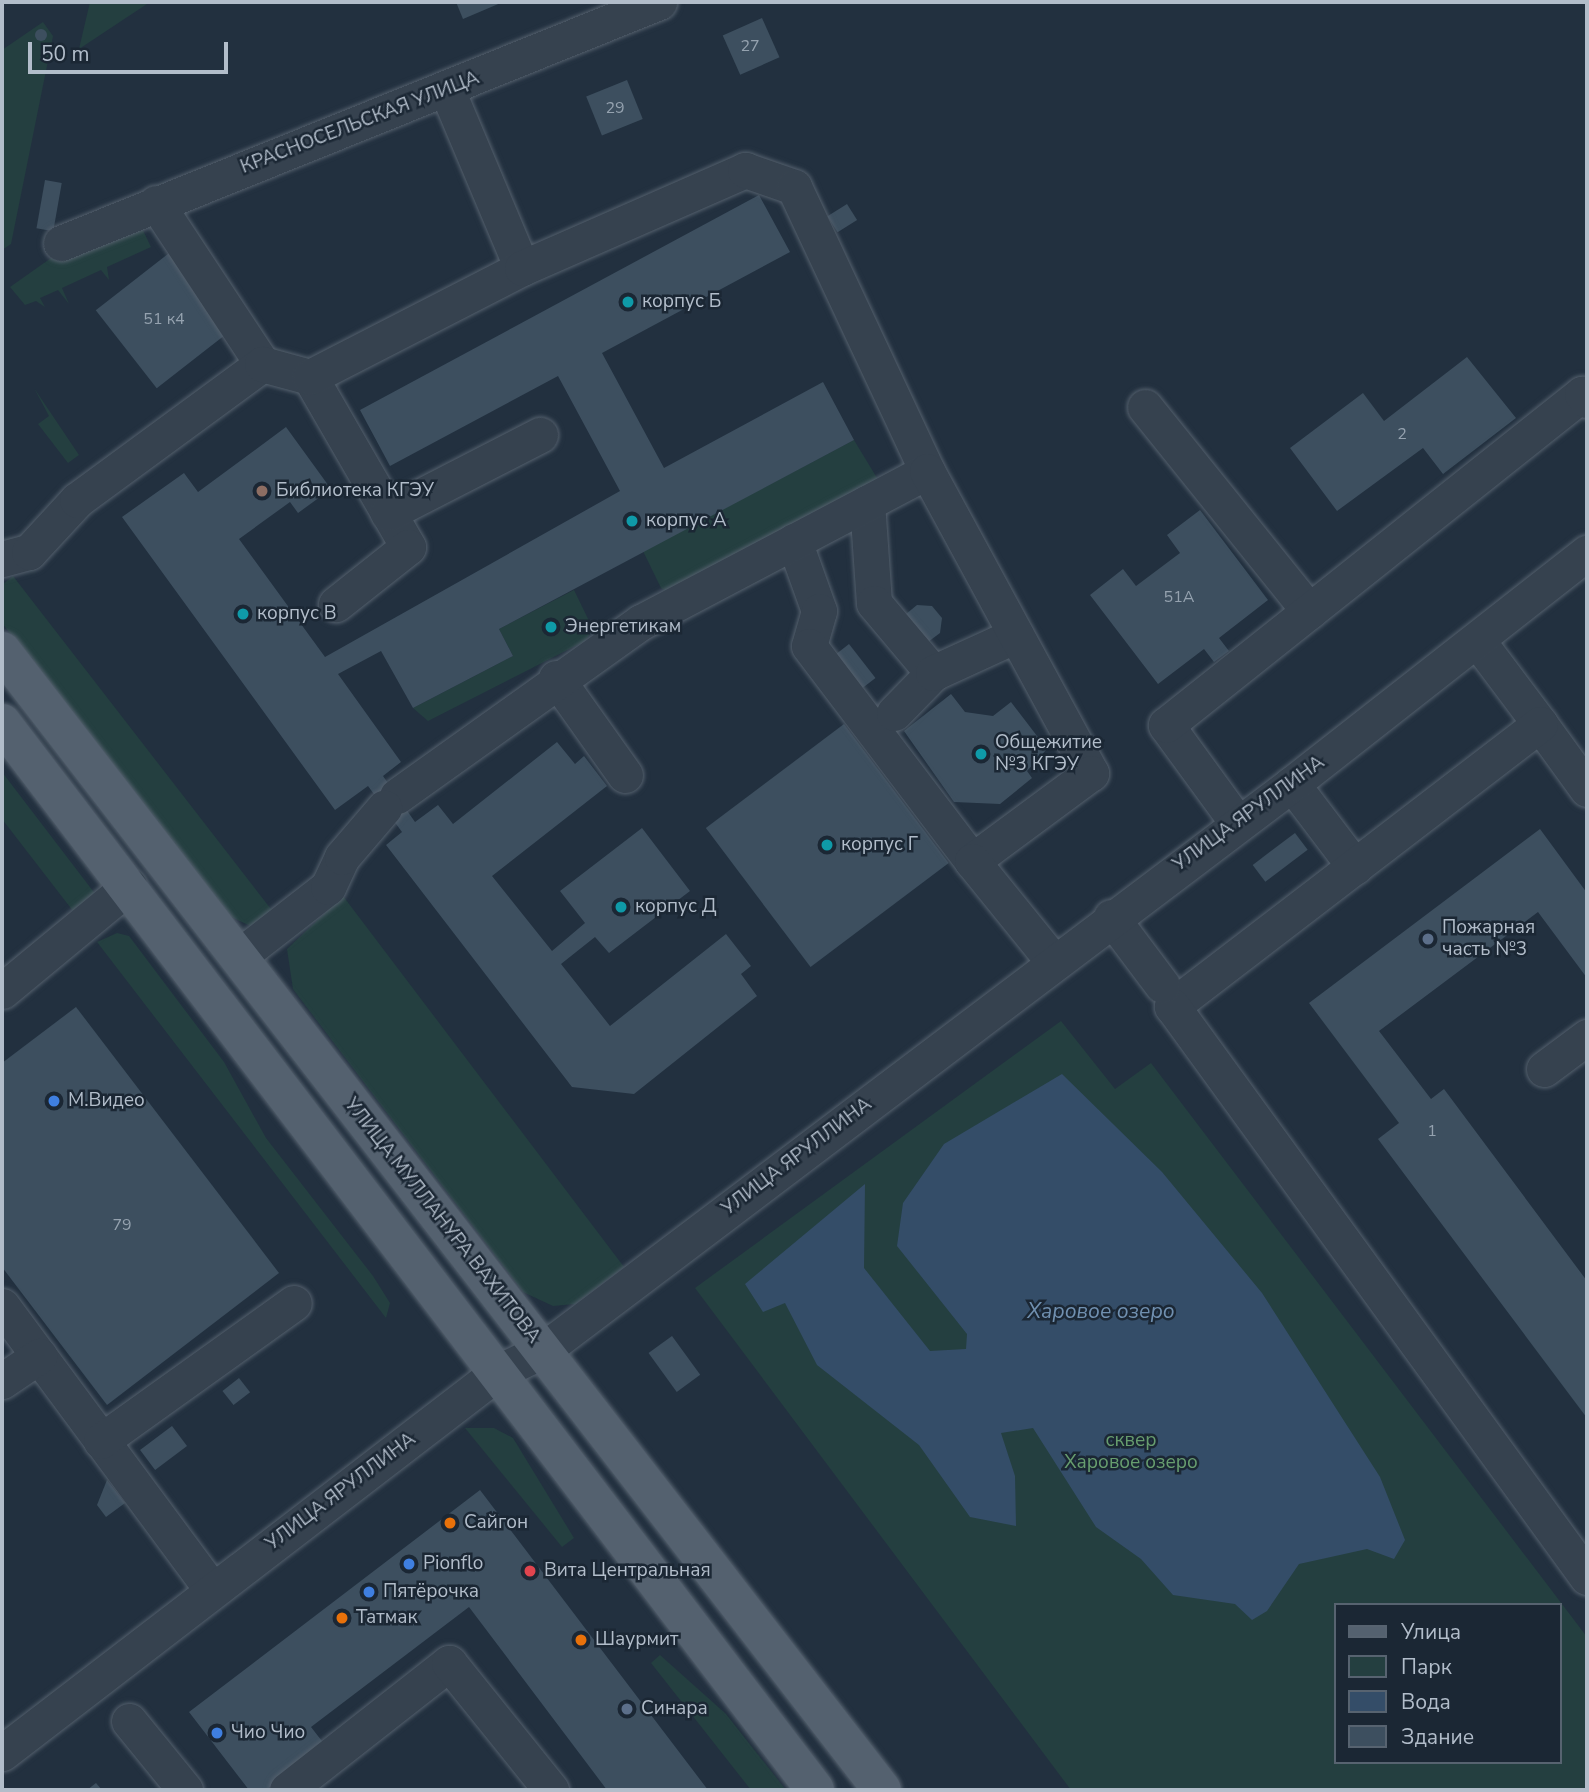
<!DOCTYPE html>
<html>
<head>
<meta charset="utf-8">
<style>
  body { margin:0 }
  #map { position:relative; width:1589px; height:1792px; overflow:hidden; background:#22303f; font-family:"Nunito Sans",sans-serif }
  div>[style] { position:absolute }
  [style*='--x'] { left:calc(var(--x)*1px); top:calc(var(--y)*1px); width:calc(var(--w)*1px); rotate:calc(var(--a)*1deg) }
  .green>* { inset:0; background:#243f40 }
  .water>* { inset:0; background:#344d68 }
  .building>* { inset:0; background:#3d4f5f; transform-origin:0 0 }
  .round { border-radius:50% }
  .roads { filter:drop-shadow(0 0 2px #54606d) drop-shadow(0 0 2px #54606d) }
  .minor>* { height:35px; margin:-17.5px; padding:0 17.5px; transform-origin:17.5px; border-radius:17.5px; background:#36424f }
  .major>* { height:38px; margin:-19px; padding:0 19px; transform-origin:19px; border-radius:19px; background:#54616f }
  .dots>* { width:19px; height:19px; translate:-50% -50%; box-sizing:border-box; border:4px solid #1b2734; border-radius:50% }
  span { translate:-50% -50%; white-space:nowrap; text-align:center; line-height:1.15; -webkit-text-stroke:5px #1b2734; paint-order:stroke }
  .number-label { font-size:16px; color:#95a2af }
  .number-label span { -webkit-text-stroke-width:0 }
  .street-label { font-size:19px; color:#b2bdca }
  .poi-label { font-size:19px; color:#b2bdca }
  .left { translate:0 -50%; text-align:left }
  .park-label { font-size:19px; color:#679d6f }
  .water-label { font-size:21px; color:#7090b0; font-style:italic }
  .frame { position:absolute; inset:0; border:4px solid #b2bdca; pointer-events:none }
  .legend { position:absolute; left:1334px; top:1603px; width:228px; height:161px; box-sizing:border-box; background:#1b2734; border:2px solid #576370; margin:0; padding:9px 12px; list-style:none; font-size:21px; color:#b2bdca }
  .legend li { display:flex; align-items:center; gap:14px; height:35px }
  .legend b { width:35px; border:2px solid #576370 }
  .scale { position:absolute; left:28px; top:42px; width:200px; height:32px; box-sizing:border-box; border:4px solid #b2bdca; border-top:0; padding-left:9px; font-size:21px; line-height:24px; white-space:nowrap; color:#b2bdca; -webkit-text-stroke:5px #1b2734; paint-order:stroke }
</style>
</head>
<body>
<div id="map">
  <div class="green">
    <div style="clip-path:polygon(90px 2px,150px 2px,79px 49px)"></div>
    <div style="clip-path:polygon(43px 22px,53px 36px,11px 244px,2px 250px,2px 50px)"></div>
    <div style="clip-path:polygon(139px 222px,151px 247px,107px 267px,109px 280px,101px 270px,62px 288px,69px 304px,58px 290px,40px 298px,45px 307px,36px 301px,25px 305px,10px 287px,61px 251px)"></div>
    <div style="clip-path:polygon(34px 388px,79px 455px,68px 463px,38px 424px,49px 416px)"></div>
    <div style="clip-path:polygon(854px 440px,880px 483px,673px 594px,661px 588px,643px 551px)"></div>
    <div style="clip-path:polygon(13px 576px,274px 913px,255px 928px,231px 917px,2px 623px,2px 585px)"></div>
    <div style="clip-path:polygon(574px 590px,593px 629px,585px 641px,428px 721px,413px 708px,513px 656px,499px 629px)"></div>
    <div style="clip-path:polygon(2px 772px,96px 895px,73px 911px,2px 819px)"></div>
    <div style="clip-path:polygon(343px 896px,624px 1267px,575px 1304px,553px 1306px,523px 1292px,293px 989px,287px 949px)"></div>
    <div style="clip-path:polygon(117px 933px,129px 936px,224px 1062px,266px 1138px,373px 1276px,390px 1303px,386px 1318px,97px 942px)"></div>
    <div style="clip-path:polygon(evenodd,1061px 1021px,1115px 1089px,1151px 1063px,1587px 1637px,1587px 1790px,1071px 1790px,695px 1288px,1061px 1021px,1335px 1605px,1559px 1605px,1559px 1762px,1335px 1762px,1335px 1605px)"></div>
    <div style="clip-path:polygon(465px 1428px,494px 1428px,513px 1438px,574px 1538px,562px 1547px)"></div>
    <div style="clip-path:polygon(660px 1655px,726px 1714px,786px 1790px,751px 1790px,651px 1663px)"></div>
  </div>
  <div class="water">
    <div style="clip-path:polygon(1062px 1074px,1162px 1172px,1262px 1293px,1380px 1477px,1405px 1540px,1394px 1559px,1367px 1549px,1299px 1564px,1267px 1611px,1252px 1620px,1235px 1604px,1173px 1595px,1141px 1559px,1096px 1527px,1033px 1428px,1001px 1433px,1015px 1476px,1016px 1526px,970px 1517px,919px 1445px,817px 1365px,785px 1303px,763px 1312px,745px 1284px,865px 1184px,864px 1268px,930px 1351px,966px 1349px,967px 1334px,897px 1246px,903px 1203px,944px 1144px)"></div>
  </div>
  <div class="building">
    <div style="clip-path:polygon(456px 2px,503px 2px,463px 19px)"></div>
    <div style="left:762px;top:18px;width:43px;height:43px;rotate:66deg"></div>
    <div class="round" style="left:35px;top:29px;width:12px;height:12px"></div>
    <div style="left:627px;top:80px;width:42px;height:44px;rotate:68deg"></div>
    <div style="left:45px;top:180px;width:17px;height:49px;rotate:10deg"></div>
    <div style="clip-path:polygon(759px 195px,790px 252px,602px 353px,664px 468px,823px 382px,854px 440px,499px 629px,513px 656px,413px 708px,381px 651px,338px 674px,401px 762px,383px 776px,415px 822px,438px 805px,453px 824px,557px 742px,575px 764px,584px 756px,607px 786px,492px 876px,552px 951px,585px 923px,560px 891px,642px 828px,690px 891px,609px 953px,595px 937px,561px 964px,610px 1026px,726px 934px,751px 966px,741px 974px,757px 996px,634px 1094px,572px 1087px,386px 845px,402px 832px,368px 786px,335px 810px,122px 517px,184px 473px,198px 492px,286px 427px,331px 489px,298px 513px,290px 502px,239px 539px,325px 657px,620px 491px,558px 376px,390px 466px,360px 410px)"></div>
    <div style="left:847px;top:204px;width:19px;height:23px;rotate:58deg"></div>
    <div style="left:173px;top:250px;width:99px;height:98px;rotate:52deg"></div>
    <div style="clip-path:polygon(1467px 357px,1516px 418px,1443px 474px,1423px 448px,1337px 511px,1290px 448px,1363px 393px,1384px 421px)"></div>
    <div style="clip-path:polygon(1200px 510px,1268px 600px,1219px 638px,1229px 651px,1214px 662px,1204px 649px,1158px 684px,1090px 595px,1123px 569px,1136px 586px,1180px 553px,1167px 535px)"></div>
    <div style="clip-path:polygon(917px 605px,932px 606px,942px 618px,940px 633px,928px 642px,906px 614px)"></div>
    <div style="left:849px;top:644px;width:43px;height:28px;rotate:52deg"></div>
    <div style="clip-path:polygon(951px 694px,965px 712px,993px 716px,1011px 702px,1047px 749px,1027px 771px,1032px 778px,1000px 804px,954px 802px,904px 731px)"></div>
    <div style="left:844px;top:724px;width:174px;height:173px;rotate:53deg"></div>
    <div style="clip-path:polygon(1540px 829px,1587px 893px,1587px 978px,1538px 912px,1379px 1031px,1431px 1099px,1444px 1089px,1587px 1281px,1587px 1418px,1378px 1139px,1399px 1123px,1309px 1003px)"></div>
    <div style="left:1295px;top:833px;width:21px;height:53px;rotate:53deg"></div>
    <div style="clip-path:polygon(76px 1007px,279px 1273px,107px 1405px,2px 1267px,2px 1063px)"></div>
    <div style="left:672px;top:1336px;width:48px;height:29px;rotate:54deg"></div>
    <div style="left:239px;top:1378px;width:18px;height:21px;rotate:52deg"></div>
    <div style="left:172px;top:1426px;width:25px;height:40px;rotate:53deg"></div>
    <div style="clip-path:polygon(107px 1480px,125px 1503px,106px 1517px,97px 1505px)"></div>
    <div style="clip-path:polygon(480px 1490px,708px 1790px,607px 1790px,469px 1607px,311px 1727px,325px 1745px,266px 1790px,249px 1790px,189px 1712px)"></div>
    <div style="clip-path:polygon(96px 1783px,102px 1790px,87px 1790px)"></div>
  </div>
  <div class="roads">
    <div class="minor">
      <div style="--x:447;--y:90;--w:193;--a:67.2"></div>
      <div style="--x:156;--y:203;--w:193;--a:56.6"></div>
      <div style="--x:61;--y:243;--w:645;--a:-21.95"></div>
      <div style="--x:310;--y:377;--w:196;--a:60"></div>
      <div style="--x:408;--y:547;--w:92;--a:141.6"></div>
      <div style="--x:1145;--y:407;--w:262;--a:51.2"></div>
      <div style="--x:867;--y:503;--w:100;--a:86"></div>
      <div style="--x:874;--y:603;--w:92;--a:49.9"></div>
      <div style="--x:388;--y:513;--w:171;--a:-27.2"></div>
      <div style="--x:794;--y:541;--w:74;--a:70.3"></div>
      <div style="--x:819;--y:611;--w:36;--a:106"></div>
      <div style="--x:809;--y:646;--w:270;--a:52.8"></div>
      <div style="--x:2;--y:559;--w:28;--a:-15"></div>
      <div style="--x:29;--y:552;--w:71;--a:-47.3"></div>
      <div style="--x:77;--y:500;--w:230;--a:-36.3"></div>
      <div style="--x:262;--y:364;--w:50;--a:15.2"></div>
      <div style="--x:310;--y:377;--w:238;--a:-27.2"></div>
      <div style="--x:522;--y:268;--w:244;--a:-23.7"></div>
      <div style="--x:745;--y:170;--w:52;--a:19.1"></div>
      <div style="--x:794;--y:187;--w:314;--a:64.9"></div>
      <div style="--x:1477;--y:640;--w:105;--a:53.1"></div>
      <div style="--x:556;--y:678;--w:119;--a:54.6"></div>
      <div style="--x:894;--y:713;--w:56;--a:-45.7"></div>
      <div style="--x:933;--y:673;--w:91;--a:-24.6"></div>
      <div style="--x:1292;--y:784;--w:104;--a:52.8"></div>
      <div style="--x:1587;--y:789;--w:80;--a:-125.9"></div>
      <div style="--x:1540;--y:724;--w:464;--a:142.5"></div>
      <div style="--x:1172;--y:1006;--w:706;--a:53.99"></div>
      <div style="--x:397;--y:796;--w:300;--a:-35.5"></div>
      <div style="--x:641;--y:622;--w:323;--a:-27.8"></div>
      <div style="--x:927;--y:471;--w:344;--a:61.5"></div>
      <div style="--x:1091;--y:773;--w:148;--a:143.5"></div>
      <div style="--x:972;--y:861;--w:129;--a:51"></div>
      <div style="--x:1236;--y:821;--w:119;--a:-126.1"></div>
      <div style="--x:1166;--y:725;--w:532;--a:-38.51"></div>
      <div style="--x:1582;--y:394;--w:8;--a:50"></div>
      <div style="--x:1111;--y:917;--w:85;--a:53.1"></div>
      <div style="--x:238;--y:957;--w:114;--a:-37.9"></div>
      <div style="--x:328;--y:887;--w:33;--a:-65"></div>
      <div style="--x:342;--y:857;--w:65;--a:-49.4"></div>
      <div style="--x:2;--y:991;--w:165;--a:-39.6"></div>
      <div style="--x:1544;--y:1069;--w:54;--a:-36.7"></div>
      <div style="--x:2;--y:1306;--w:353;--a:53.5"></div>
      <div style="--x:2;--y:1381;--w:45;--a:-34"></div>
      <div style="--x:101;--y:1441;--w:237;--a:-35.6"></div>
      <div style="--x:129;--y:1721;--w:89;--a:50.9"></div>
      <div style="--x:2;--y:1753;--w:625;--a:-37.53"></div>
      <div style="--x:498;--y:1372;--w:49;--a:-25.5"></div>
      <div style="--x:542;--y:1351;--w:940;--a:-37.09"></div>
      <div style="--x:1292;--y:784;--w:375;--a:-38.1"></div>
      <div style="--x:287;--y:1790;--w:206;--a:-38.1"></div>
      <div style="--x:449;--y:1663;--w:163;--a:51.2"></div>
    </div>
    <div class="major">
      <div style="--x:2;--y:651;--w:1439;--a:52.31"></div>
      <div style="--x:2;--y:723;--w:1341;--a:52.69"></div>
    </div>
  </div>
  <div class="dots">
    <div style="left:628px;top:302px;background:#0f9aa8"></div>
    <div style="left:262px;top:491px;background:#8d6e63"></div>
    <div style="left:632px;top:521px;background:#0f9aa8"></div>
    <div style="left:243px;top:614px;background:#0f9aa8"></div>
    <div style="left:551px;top:627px;background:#0f9aa8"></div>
    <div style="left:981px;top:754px;background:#0f9aa8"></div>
    <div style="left:827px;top:845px;background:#0f9aa8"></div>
    <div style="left:621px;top:907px;background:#0f9aa8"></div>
    <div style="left:1428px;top:939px;background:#5c6f8a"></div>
    <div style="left:54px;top:1101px;background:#3f7fe0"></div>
    <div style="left:450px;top:1523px;background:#e8710a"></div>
    <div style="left:409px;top:1564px;background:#3f7fe0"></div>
    <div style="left:530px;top:1571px;background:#e0444e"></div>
    <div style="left:369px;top:1592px;background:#3f7fe0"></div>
    <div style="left:342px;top:1618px;background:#e8710a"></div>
    <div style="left:581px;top:1640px;background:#e8710a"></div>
    <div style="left:627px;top:1709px;background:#5c6f8a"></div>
    <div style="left:217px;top:1733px;background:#3f7fe0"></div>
  </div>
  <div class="number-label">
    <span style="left:750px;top:46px">27</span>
    <span style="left:615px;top:108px">29</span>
    <span style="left:164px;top:319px">51 к4</span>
    <span style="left:1402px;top:434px">2</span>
    <span style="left:1179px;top:597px">51А</span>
    <span style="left:1432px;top:1131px">1</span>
    <span style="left:122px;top:1225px">79</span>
  </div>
  <div class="street-label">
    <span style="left:360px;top:123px;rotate:-21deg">КРАСНОСЕЛЬСКАЯ УЛИЦА</span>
    <span style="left:1249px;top:814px;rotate:-36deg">УЛИЦА ЯРУЛЛИНА</span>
    <span style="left:797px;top:1157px;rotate:-37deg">УЛИЦА ЯРУЛЛИНА</span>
    <span style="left:442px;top:1221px;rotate:52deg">УЛИЦА МУЛЛАНУРА ВАХИТОВА</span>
    <span style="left:341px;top:1492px;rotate:-37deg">УЛИЦА ЯРУЛЛИНА</span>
  </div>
  <div class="poi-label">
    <span class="left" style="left:642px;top:302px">корпус Б</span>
    <span class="left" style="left:276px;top:491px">Библиотека КГЭУ</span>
    <span class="left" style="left:646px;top:521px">корпус А</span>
    <span class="left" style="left:257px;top:614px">корпус В</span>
    <span class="left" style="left:565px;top:627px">Энергетикам</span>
    <span class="left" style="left:995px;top:754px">Общежитие<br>№3 КГЭУ</span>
    <span class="left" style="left:841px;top:845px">корпус Г</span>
    <span class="left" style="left:635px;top:907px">корпус Д</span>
    <span class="left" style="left:1442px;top:939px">Пожарная<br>часть №3</span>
    <span class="left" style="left:68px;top:1101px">М.Видео</span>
    <span class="left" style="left:464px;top:1523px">Сайгон</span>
    <span class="left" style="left:423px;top:1564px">Pionflo</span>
    <span class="left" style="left:544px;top:1571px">Вита Центральная</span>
    <span class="left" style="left:383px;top:1592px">Пятёрочка</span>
    <span class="left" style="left:356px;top:1618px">Татмак</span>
    <span class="left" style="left:595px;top:1640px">Шаурмит</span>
    <span class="left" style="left:641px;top:1709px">Синара</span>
    <span class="left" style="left:231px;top:1733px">Чио Чио</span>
  </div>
  <div class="park-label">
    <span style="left:1131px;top:1452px">сквер<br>Харовое озеро</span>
  </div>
  <div class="water-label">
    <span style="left:1101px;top:1311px">Харовое озеро</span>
  </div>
  <div class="frame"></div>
  <ul class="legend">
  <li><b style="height:9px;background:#54616f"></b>Улица</li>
  <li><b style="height:19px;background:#243f40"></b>Парк</li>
  <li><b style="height:19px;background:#344d68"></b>Вода</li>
  <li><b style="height:19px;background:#3d4f5f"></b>Здание</li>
  </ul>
  <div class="scale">50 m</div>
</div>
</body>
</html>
